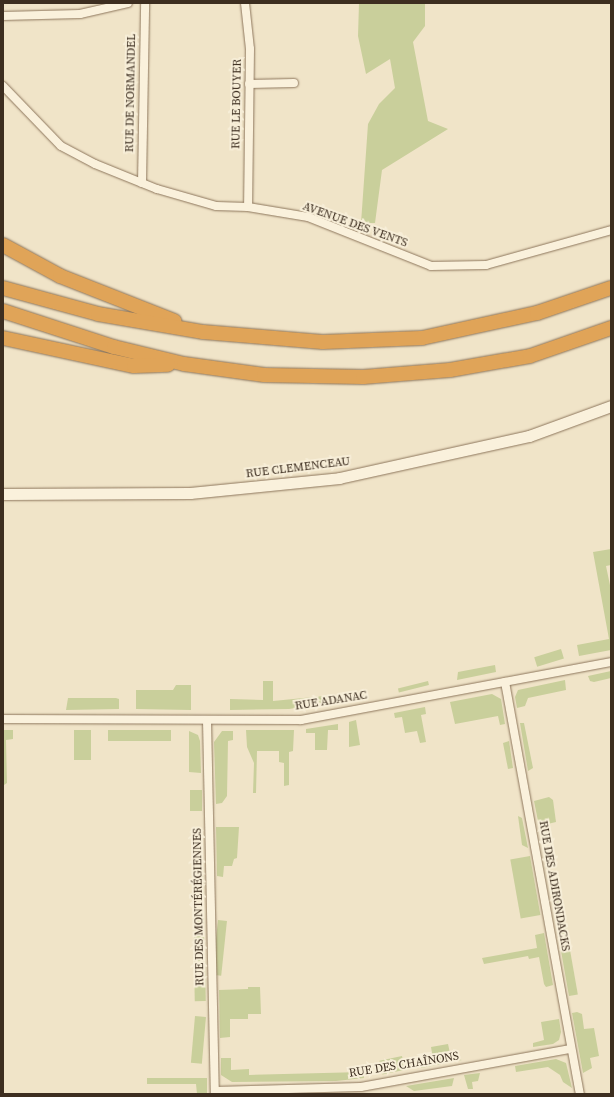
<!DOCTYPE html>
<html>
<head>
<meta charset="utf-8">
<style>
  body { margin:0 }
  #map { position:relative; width:614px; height:1097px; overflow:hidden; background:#f0e4c8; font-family:"Source Serif 4",serif }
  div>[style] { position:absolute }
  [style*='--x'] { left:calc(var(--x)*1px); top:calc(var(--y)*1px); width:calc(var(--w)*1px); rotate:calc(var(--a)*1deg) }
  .green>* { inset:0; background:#c9cf9b; transform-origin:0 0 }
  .roads { filter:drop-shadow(0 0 1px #8d765c) drop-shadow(0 0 1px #8d765c) }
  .street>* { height:8px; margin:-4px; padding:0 4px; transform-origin:4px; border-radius:4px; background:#faf1dc }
  .secondary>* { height:11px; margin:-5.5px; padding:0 5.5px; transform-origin:5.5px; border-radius:5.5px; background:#faf1dc }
  .highway>* { height:14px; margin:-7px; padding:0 7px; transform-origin:7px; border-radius:7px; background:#e0a458 }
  span { translate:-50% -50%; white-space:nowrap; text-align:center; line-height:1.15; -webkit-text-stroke:4px #f7eed8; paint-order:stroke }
  .street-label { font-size:12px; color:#3d2e20 }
  .frame { position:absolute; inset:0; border:4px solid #3d2e20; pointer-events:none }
</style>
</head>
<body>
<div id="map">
  <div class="green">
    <div style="clip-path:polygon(359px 3px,425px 3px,425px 26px,413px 42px,428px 121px,448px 129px,382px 170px,375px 223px,361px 223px,368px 124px,379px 104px,395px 88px,390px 59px,366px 74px,358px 36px)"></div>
    <div style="clip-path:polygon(611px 549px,611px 565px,606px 566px,611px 590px,611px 650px,579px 656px,577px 645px,609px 639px,593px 552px)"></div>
    <div style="left:561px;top:649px;width:10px;height:28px;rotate:73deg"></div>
    <div style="clip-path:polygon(495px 665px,496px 672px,457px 680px,458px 672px)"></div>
    <div style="clip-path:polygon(611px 671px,611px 678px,594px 682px,590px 681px,588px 676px)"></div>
    <div style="clip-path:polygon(565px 680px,566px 690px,528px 698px,525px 706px,517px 708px,515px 697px,518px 690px)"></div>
    <div style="clip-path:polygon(263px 681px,273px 681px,273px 701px,334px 695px,341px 701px,289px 709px,230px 710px,230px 699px,263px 700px)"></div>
    <div style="left:428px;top:681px;width:4px;height:31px;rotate:76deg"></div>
    <div style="clip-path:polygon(176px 685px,191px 685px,191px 710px,136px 709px,136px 690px,173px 690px)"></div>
    <div style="clip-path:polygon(492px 694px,501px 699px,505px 724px,500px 725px,498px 716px,455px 724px,450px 702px)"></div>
    <div style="clip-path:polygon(68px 698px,116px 698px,119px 699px,119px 709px,66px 710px)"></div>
    <div style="clip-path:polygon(425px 707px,426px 714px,421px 715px,426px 742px,420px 743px,417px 731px,405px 733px,402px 717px,395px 718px,394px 713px)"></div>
    <div style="clip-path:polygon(356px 720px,360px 745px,349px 747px,349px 722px)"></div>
    <div style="clip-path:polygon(520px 723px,524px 723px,533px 768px,528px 771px)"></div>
    <div style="clip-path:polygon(338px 724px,338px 730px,328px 730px,327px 750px,315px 750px,315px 733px,306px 733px,306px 729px)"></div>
    <div style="clip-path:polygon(3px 730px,13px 730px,13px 739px,6px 740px,7px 783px,4px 785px)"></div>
    <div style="left:74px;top:730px;width:17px;height:30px"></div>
    <div style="left:108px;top:730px;width:63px;height:11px"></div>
    <div style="clip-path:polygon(246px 730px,294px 730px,293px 751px,289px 752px,289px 785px,284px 786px,284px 763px,279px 762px,279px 751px,257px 751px,256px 793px,253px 793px,254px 763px,247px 747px)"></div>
    <div style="clip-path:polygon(189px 731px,198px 735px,200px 741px,201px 773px,189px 772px)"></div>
    <div style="clip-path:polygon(222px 731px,233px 731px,233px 740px,228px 741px,227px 796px,222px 803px,216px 804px,214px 742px)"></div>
    <div style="clip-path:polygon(509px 741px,513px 768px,508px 769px,503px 743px)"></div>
    <div style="left:190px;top:790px;width:12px;height:21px"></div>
    <div style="clip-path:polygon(549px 797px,553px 800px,556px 822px,539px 826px,534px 801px)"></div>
    <div style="clip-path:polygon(518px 816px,522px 818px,528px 848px,522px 845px)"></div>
    <div style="clip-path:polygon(216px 827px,239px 827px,237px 858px,234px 859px,232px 866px,224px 866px,223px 877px,217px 876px)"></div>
    <div style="clip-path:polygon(200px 854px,202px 854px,204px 895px,196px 890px,195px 859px)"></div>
    <div style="left:530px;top:856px;width:60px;height:20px;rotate:80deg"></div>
    <div style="left:561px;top:899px;width:97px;height:9px;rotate:80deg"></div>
    <div style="clip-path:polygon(204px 912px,204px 944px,193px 943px,197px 920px)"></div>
    <div style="left:218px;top:920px;width:9px;height:55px;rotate:6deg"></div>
    <div style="clip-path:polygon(544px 933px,553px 985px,546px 987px,544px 984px,539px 957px,529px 959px,528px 956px,484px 964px,482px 958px,537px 948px,535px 935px)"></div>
    <div style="left:205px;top:958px;width:43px;height:11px;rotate:89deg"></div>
    <div style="clip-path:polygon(248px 987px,260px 987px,261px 1014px,248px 1014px,248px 1019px,230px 1019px,230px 1037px,220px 1038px,219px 990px,248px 989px)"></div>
    <div style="clip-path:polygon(577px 1012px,582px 1014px,584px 1029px,594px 1028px,599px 1056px,590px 1058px,592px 1068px,583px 1073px,572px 1013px)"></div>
    <div style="left:195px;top:1016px;width:11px;height:47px;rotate:5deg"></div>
    <div style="clip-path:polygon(559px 1019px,561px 1032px,559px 1040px,553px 1044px,533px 1047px,533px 1043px,544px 1040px,541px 1022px)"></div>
    <div style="clip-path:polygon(448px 1044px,451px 1058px,462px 1060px,421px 1068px,423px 1061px,433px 1059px,431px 1047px)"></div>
    <div style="left:402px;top:1056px;width:14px;height:23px;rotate:78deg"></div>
    <div style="clip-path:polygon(221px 1058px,231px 1058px,231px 1070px,249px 1069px,249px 1075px,363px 1072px,364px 1078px,336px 1081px,232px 1082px,221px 1075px)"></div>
    <div style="clip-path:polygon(556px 1059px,566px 1063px,572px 1088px,563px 1082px,560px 1075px,548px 1067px,516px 1072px,515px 1066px)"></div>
    <div style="clip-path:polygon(480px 1073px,478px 1081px,472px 1082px,473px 1089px,468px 1089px,464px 1075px)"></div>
    <div style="clip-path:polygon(147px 1078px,207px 1078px,207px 1094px,197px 1094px,196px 1084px,147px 1084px)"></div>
    <div style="clip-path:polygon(454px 1078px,452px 1086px,414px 1091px,406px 1086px)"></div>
  </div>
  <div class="roads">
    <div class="street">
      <div style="--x:245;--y:3;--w:46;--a:83.8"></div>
      <div style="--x:250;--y:49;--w:158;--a:90.7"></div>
      <div style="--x:3;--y:16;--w:77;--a:-1.5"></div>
      <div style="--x:80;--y:14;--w:49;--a:-12.9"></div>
      <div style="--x:249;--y:84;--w:45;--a:-1.3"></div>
      <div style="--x:3;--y:86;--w:83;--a:46"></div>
      <div style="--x:61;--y:146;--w:38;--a:28"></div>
      <div style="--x:95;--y:164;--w:67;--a:22"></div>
      <div style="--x:157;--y:189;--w:61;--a:16.1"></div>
      <div style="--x:216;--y:206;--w:32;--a:2"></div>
      <div style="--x:248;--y:207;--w:61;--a:9.5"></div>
      <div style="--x:308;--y:217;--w:132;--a:21.7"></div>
      <div style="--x:431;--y:266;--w:55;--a:-1"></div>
      <div style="--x:486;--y:265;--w:130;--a:-15.6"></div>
      <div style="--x:142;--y:183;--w:180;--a:-89"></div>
      <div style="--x:505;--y:682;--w:419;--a:79.7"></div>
      <div style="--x:3;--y:719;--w:298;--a:0.2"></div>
      <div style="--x:301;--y:720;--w:315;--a:-10.6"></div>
      <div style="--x:207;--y:720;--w:374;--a:88.8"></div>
      <div style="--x:215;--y:1091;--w:146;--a:-1.6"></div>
      <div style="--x:361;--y:1087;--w:213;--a:-10.3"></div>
    </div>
    <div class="secondary">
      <div style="--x:3;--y:494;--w:187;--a:-0.3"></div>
      <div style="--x:190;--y:493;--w:150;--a:-5.7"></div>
      <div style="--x:339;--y:478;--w:195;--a:-12.5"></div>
      <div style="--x:529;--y:436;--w:87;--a:-20.1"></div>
    </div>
    <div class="highway">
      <div style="--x:3;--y:245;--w:65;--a:28.5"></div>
      <div style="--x:60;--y:276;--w:123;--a:21.5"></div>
      <div style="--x:3;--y:288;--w:98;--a:15.3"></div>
      <div style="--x:98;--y:314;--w:107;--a:9.7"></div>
      <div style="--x:203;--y:332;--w:120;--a:4.8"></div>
      <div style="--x:323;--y:342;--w:99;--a:-2.3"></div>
      <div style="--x:422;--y:338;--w:118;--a:-12.3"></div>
      <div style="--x:537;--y:313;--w:78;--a:-18.7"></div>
      <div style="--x:3;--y:311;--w:117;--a:18"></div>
      <div style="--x:114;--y:347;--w:72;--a:13.7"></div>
      <div style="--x:184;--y:364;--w:81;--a:7.8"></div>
      <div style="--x:264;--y:375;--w:99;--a:1.2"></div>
      <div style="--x:363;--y:377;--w:87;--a:-4.6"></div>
      <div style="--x:450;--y:370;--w:81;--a:-9.9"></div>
      <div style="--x:530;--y:356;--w:86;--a:-19.1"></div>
      <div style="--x:3;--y:338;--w:134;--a:12.1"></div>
      <div style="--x:134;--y:366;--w:34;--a:-2"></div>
    </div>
  </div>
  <div class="street-label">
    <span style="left:131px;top:93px;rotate:-89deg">RUE DE NORMANDEL</span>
    <span style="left:237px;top:104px;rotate:-89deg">RUE LE BOUYER</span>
    <span style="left:355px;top:225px;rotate:20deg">AVENUE DES VENTS</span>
    <span style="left:298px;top:468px;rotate:-7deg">RUE CLEMENCEAU</span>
    <span style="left:331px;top:701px;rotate:-9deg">RUE ADANAC</span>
    <span style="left:554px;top:886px;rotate:80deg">RUE DES ADIRONDACKS</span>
    <span style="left:199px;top:907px;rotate:-91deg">RUE DES MONTÉRÉGIENNES</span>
    <span style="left:404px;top:1065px;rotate:-9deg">RUE DES CHAÎNONS</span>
  </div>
  <div class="frame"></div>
</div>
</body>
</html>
